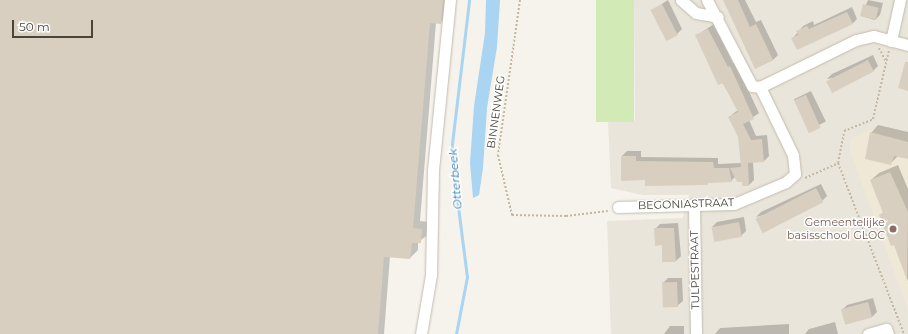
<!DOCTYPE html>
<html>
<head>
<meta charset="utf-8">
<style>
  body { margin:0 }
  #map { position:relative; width:908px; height:334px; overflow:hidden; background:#f6f3ec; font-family:Montserrat,sans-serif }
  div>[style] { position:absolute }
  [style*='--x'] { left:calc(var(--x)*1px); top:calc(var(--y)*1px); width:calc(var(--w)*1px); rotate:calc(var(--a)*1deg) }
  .residential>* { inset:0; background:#eae5da }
  .education>* { inset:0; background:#efe8d6 }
  .green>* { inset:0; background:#d2eab5; transform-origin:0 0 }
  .water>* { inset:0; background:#a9d4f2 }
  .shadow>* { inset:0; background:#0003; transform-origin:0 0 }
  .stream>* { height:3px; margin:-1.5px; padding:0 1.5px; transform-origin:1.5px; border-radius:1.5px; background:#a9d4f2 }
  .building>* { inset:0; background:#d8cfc1; transform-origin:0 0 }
  .path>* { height:2px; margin-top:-1px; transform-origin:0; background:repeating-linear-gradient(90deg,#c4b79f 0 2px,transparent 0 4px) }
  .roads { filter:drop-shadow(0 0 1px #c2bbae) drop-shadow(0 0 1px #c2bbae) }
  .minor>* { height:11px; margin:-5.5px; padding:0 5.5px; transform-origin:5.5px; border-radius:5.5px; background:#fff }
  .dots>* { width:11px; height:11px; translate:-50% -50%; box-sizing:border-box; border:2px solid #fff; border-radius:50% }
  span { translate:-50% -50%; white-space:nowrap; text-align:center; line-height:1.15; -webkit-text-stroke:3px #fff; paint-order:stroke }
  .street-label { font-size:11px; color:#4b4439 }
  .education-label { font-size:11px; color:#785e54 }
  .right { translate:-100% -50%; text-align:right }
  .water-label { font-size:12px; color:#2e7ab2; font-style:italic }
  .scale { position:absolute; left:12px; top:20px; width:81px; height:18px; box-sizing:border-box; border:2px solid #4b4439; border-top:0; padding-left:5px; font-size:12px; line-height:14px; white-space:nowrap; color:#4b4439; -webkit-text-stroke:3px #fff; paint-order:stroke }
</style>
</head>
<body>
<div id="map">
  <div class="residential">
    <div style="clip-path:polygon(634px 0,908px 0,908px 334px,611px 334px,607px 221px,683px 218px,689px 195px,642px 195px,611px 188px,608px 122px,635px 121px)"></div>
  </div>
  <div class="education">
    <div style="clip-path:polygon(878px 127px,908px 134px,908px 310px,849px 148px,852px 138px)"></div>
  </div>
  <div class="green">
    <div style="left:596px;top:0;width:38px;height:122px"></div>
  </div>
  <div class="water">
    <div style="clip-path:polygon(486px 0,500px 0,497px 47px,487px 108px,483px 168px,479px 195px,473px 198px,470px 163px,474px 106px,485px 33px)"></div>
  </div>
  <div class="shadow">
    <div style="clip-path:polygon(0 0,449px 0,448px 16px,440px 23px,436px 23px,420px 221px,429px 222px,428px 235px,418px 242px,418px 250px,410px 258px,390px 256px,384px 334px,0 334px)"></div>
    <div style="clip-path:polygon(668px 0,682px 29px,677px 34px,651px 11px)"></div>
    <div style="clip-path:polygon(724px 0,745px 0,756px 22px,761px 20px,778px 55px,773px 60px,756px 68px)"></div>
    <div style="clip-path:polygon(868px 0,883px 3px,880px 15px,875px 20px,861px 16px)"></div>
    <div style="clip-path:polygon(852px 7px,857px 19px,852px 24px,793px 38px,803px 26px,813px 21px,814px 25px)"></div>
    <div style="clip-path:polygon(714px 24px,733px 63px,735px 62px,759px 113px,749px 120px,756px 136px,767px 135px,769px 156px,764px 161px,753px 162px,754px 180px,749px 185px,735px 177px,731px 181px,646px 179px,622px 156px,627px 151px,641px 151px,641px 157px,718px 158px,718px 164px,741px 163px,739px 136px,729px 117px,738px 110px,696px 36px)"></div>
    <div style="clip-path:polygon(873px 55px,878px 66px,873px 71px,827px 79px,832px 74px)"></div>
    <div style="left:811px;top:91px;width:34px;height:19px;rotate:64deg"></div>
    <div style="clip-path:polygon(878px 125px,908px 132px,908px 158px,898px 156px,891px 163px,871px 133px)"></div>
    <div style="clip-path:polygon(898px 165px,908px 189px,908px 281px,895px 244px,880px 215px,884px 212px,871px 180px,879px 173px)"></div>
    <div style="clip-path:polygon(821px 184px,827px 196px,822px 201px,756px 217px,761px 212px)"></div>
    <div style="clip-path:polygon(744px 217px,746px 231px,741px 236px,712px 227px,717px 222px)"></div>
    <div style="clip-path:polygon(678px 223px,681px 256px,676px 261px,663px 261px,663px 244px,655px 229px,660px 224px)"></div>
    <div style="clip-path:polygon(668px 278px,682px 278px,683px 301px,677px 306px,663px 283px)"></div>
    <div style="clip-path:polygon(873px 298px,877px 312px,872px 317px,842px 310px,847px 305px)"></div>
    <div style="clip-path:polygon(835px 322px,838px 334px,805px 334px,809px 329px)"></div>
    <div style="clip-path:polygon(789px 324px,789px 334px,715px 334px,720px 328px)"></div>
    <div style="clip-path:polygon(670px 326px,684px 326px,684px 334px,664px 334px)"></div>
  </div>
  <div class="stream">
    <div style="--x:456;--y:334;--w:58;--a:-79.1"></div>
    <div style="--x:467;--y:277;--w:126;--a:-97.3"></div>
    <div style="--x:451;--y:152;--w:153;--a:-83.2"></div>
  </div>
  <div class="building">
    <div style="clip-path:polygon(0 0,443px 0,441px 24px,430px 23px,413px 228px,422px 229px,421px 243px,412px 243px,410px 259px,384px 257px,378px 334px,0 334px)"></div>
    <div style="clip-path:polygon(723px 0,738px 0,750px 27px,756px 24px,773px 60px,755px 69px)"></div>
    <div style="left:662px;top:4px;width:35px;height:13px;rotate:63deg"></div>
    <div style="left:863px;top:4px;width:16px;height:12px;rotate:14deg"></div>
    <div style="clip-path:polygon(847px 12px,853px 24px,797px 50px,791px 38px,798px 35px,796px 31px,807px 26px,809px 29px)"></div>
    <div style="clip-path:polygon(708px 29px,728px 67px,730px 66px,754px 119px,743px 124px,751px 140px,762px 139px,764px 162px,748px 163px,749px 186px,742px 186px,742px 182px,737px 182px,730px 168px,741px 167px,738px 137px,728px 117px,738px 112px,723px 83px,718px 85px,695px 35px)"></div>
    <div style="left:868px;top:60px;width:13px;height:47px;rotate:63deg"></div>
    <div style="clip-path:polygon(905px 62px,908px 62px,908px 91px,898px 88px)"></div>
    <div style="left:806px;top:95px;width:36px;height:13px;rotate:66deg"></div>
    <div style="clip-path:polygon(870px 132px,908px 142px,908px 159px,894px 156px,891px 165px,865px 159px)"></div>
    <div style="clip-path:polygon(621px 156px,636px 156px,636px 161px,713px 162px,714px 168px,729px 168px,732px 182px,708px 183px,708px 185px,645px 186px,645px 180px,621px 181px)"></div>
    <div style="clip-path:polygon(890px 172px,908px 212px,907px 280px,894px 245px,891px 246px,879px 215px,883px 213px,870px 180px)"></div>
    <div style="left:816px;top:188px;width:16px;height:68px;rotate:63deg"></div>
    <div style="left:739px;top:222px;width:15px;height:28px;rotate:79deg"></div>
    <div style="clip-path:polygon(654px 228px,674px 228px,676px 262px,662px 262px,662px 245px,655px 246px)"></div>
    <div style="left:677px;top:282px;width:25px;height:15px;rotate:88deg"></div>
    <div style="left:868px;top:302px;width:16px;height:28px;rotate:75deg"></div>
  </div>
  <div class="path">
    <div style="--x:520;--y:0;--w:157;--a:98.1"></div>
    <div style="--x:498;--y:155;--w:62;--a:76.9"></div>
    <div style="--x:512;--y:215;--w:54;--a:1.1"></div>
    <div style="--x:566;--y:216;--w:42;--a:-6.8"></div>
    <div style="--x:879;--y:48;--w:16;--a:63"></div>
    <div style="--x:838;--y:163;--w:33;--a:-79"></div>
    <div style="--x:844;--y:131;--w:31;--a:-22"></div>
    <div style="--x:873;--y:119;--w:71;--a:-76.9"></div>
    <div style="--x:805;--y:178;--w:36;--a:-24"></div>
    <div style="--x:838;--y:163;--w:183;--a:68.9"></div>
  </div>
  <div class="roads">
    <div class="minor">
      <div style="--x:681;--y:0;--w:20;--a:41"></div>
      <div style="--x:696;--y:13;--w:22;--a:10"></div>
      <div style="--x:707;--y:0;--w:97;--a:62.4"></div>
      <div style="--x:752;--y:86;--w:8;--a:7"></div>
      <div style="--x:891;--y:41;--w:42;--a:-77.6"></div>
      <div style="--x:694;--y:206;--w:128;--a:89.1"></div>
      <div style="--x:618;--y:207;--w:116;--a:-1.5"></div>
      <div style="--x:734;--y:204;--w:56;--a:-22.9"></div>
      <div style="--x:786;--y:182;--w:12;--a:-42"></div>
      <div style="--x:795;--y:174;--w:19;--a:-96"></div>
      <div style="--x:793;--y:155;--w:76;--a:-115.9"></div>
      <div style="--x:760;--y:87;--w:107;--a:-26.1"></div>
      <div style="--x:856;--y:40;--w:18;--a:-13"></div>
      <div style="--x:874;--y:36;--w:35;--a:15"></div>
      <div style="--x:421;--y:334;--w:60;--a:-80.4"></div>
      <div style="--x:431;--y:275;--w:105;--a:-88.9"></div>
      <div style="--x:433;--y:170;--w:171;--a:-84.3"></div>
      <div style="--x:868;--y:334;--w:19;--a:-16"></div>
      <div style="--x:886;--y:329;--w:5;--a:68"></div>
    </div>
  </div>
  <div class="dots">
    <div style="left:893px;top:229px;background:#8d6e63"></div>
  </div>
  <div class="street-label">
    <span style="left:496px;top:112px;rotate:-82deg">BINNENWEG</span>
    <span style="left:686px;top:204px;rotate:-2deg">BEGONIASTRAAT</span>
    <span style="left:695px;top:270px;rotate:-91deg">TULPESTRAAT</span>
  </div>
  <div class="education-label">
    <span class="right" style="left:885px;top:229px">Gemeentelijke<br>basisschool GLOC</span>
  </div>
  <div class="water-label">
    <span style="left:455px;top:179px;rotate:-95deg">Otterbeek</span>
  </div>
  <div class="scale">50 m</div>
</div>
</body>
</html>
